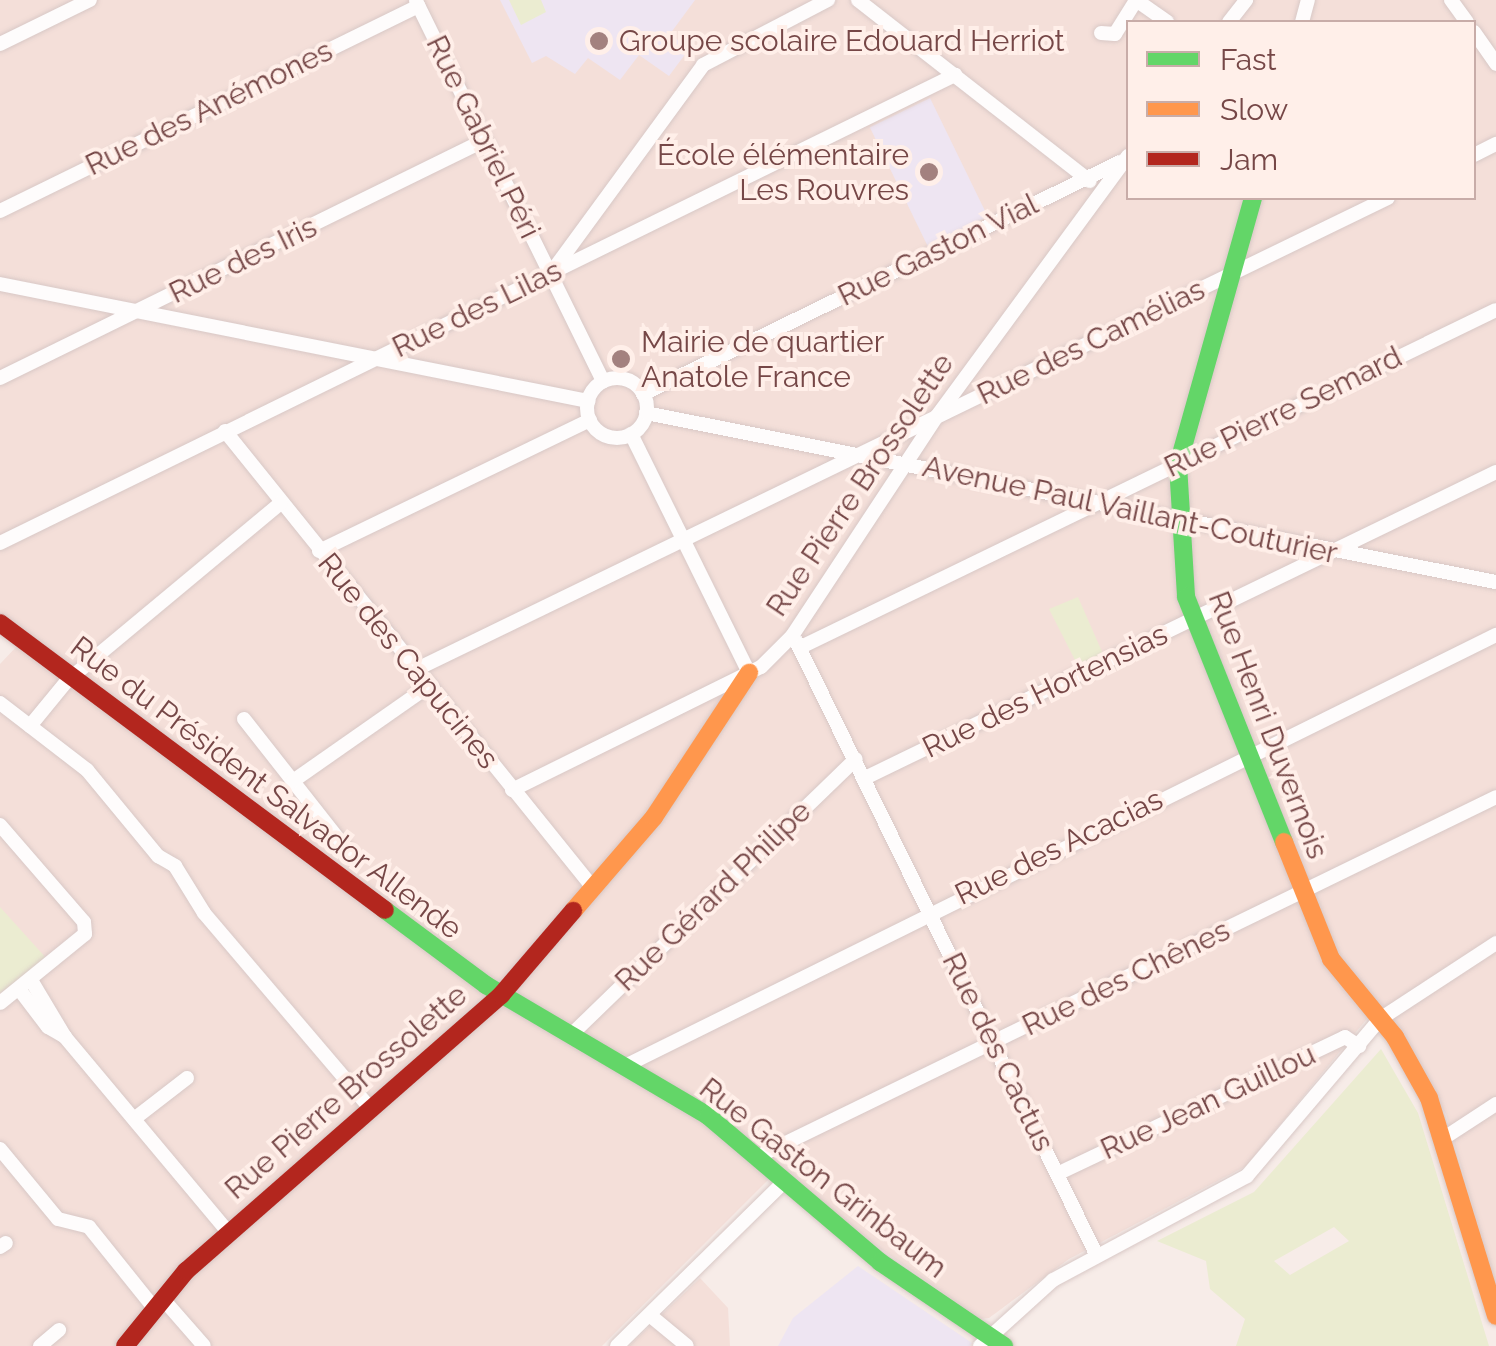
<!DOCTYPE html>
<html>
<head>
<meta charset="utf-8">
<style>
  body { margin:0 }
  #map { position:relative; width:1496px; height:1346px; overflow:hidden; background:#f7ece8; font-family:Raleway,sans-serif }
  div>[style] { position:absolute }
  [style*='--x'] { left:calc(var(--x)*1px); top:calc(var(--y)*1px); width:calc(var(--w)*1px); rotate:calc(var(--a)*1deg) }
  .residential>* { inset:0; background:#f4dfd9 }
  .education>* { inset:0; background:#eee5f2; transform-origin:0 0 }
  .green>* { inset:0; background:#ebecd1 }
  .roads { filter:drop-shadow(0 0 2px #d8c8c6) drop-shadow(0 0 2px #d8c8c6) }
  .street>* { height:14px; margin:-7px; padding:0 7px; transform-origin:7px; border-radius:7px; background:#fefcfc }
  .street>.ring { margin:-7px; padding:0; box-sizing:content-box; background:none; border:14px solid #fefcfc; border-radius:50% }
  .fast>* { height:18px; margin:-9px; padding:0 9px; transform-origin:9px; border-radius:9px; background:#63d668 }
  .slow>* { height:18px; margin:-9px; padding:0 9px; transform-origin:9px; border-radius:9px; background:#ff974d }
  .jam>* { height:18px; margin:-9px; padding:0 9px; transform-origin:9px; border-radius:9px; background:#b3261e }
  .dots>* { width:28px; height:28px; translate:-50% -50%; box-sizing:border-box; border:5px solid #ffefe9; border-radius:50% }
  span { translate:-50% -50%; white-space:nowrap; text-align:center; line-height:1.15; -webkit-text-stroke:8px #ffefe9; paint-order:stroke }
  .poi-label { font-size:30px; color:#764747 }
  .left { translate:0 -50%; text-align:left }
  .right { translate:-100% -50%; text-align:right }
  .street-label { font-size:30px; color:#764747 }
  .legend { position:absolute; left:1126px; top:20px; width:350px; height:180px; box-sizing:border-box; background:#ffefe9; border:2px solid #c8aca8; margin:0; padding:12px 18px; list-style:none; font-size:30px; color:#764747 }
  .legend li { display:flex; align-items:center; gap:20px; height:50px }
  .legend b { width:50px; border:2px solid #c8aca8 }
</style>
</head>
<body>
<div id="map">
  <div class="residential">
    <div style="clip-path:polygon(evenodd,0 0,1496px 0,1496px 1287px,1446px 1114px,1379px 1004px,1246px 1166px,1069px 1259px,989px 1318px,980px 1319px,870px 1241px,781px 1167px,602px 1346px,0 1346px,0 664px,18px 645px,0 632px,0 0,1128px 22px,1474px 22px,1474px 198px,1128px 198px,1128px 22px)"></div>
    <div style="clip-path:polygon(700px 1278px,728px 1308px,730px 1346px,629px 1346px)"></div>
  </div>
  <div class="education">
    <div style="clip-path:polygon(500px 0,695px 0,670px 34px,689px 49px,669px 76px,639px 55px,620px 80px,588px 58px,575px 74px,546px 56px,532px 63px)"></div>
    <div style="left:930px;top:98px;width:132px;height:67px;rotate:64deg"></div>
    <div style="clip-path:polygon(858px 1266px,972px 1343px,970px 1346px,778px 1346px,793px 1318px)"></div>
  </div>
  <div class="green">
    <div style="clip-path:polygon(509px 0,541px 0,546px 12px,521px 25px)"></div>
    <div style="clip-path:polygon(1078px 597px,1103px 654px,1078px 666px,1049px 609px)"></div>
    <div style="clip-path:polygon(0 907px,47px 959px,0 993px)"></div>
    <div style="clip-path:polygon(evenodd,1381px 1049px,1418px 1113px,1489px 1346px,1236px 1346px,1245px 1319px,1210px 1289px,1206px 1261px,1157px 1241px,1254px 1192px,1381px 1049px,1334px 1227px,1349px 1241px,1290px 1275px,1274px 1261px,1334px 1227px)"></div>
  </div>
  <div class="roads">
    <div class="street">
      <div style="--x:858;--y:0;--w:294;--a:38"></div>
      <div style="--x:1136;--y:0;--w:38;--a:35"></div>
      <div style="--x:1451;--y:0;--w:27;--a:54"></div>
      <div style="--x:416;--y:1;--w:424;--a:63.8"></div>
      <div style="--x:1229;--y:22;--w:28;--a:-52"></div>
      <div style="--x:1302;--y:22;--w:23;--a:-75"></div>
      <div style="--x:1474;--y:32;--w:39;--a:55"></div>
      <div style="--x:1101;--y:33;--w:14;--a:4"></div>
      <div style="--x:1115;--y:34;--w:40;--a:-58"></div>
      <div style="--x:0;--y:44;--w:100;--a:-26.1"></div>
      <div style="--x:1474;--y:155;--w:25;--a:-27"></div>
      <div style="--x:0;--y:211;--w:466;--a:-26.1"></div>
      <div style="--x:551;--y:273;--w:258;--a:-53.8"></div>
      <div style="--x:703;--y:65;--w:141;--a:-27.5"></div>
      <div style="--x:0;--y:284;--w:600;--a:11.25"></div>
      <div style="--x:0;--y:378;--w:540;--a:-26.14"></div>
      <div class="ring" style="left:587px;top:378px;width:46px;height:46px"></div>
      <div style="--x:643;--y:394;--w:530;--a:-25.94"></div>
      <div style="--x:646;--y:413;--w:867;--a:11.25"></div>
      <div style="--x:225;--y:431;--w:588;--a:51.14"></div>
      <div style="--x:631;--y:434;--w:267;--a:63.7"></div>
      <div style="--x:0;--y:543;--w:1064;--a:-26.11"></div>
      <div style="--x:319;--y:551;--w:301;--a:-25.8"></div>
      <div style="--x:796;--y:641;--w:682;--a:63.92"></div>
      <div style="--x:801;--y:647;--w:772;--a:-25.87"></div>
      <div style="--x:417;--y:669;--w:1079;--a:-25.88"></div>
      <div style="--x:0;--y:703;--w:110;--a:37.6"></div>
      <div style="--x:87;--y:770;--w:112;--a:50.5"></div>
      <div style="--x:158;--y:856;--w:20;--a:30"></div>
      <div style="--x:175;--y:866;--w:55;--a:58.3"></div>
      <div style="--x:204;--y:913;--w:255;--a:49.6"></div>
      <div style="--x:244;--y:719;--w:167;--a:51.8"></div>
      <div style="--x:30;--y:726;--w:58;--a:-50.6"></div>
      <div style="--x:67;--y:681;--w:278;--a:-39.8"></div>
      <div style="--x:865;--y:778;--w:701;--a:-25.87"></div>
      <div style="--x:293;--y:781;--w:167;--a:-35"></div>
      <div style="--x:512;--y:790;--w:278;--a:-26.3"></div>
      <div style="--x:761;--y:667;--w:44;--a:-45"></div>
      <div style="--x:792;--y:636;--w:263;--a:-56.6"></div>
      <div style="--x:937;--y:416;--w:323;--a:-53.7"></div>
      <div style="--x:0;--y:825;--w:128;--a:49.1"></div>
      <div style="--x:84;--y:922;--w:12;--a:85"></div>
      <div style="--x:85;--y:934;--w:109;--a:140.9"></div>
      <div style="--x:31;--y:980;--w:66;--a:59.2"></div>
      <div style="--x:65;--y:1037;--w:253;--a:50.1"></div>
      <div style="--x:19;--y:989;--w:48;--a:52.7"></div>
      <div style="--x:48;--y:1027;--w:20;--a:30"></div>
      <div style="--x:572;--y:1034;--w:395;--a:-44.1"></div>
      <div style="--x:625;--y:1066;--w:972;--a:-26.33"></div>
      <div style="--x:134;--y:1119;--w:67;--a:-37.7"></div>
      <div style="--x:1444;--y:1138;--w:62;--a:-33.2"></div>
      <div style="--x:0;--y:1149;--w:91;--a:50.4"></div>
      <div style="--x:58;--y:1219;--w:32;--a:14"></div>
      <div style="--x:89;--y:1227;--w:105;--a:51.2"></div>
      <div style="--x:755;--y:1158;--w:824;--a:-25.97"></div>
      <div style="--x:1057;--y:1174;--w:319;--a:-25.4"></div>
      <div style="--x:1345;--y:1037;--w:17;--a:33"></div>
      <div style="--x:0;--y:1247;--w:7;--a:-34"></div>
      <div style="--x:163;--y:1299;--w:62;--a:48.9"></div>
      <div style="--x:652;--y:1317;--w:45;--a:39.6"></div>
      <div style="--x:40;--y:1346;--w:25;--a:-40"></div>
      <div style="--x:617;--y:1346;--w:234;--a:-44.5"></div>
      <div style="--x:980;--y:1346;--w:98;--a:-42.1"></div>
      <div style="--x:1053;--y:1280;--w:220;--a:-28.2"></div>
      <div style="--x:1247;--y:1176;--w:206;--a:-49.7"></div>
      <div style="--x:1380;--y:1019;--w:139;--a:-33.2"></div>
    </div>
    <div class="fast">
      <div style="--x:1253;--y:198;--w:277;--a:105.7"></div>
      <div style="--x:1178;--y:465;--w:132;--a:86.5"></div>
      <div style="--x:1186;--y:597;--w:264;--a:68.2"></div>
      <div style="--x:385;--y:910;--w:126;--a:36.6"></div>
      <div style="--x:486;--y:985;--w:258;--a:30.5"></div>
      <div style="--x:708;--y:1116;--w:226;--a:40.3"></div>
      <div style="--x:880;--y:1262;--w:150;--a:34.1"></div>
    </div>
    <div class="slow">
      <div style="--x:1284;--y:842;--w:126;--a:68.1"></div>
      <div style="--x:1331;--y:959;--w:101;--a:50.6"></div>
      <div style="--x:1395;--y:1037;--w:70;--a:60.9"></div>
      <div style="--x:1429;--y:1098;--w:228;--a:72.9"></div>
      <div style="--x:573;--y:911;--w:124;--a:-49.2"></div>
      <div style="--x:654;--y:817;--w:173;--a:-56.6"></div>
    </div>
    <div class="jam">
      <div style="--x:0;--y:623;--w:480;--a:36.7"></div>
      <div style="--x:125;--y:1346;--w:97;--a:-50.9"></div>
      <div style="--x:186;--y:1271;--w:419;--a:-41.2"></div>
      <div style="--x:501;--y:995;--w:111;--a:-49.4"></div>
    </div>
  </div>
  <div class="dots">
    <div style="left:599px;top:41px;background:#a3817f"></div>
    <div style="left:929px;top:172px;background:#a3817f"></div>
    <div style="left:621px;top:359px;background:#a3817f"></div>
  </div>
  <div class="poi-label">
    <span class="left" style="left:619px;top:41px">Groupe scolaire Edouard Herriot</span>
    <span class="right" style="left:909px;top:172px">École élémentaire<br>Les Rouvres</span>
    <span class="left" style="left:641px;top:359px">Mairie de quartier<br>Anatole France</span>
  </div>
  <div class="street-label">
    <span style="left:209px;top:108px;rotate:-26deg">Rue des Anémones</span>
    <span style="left:483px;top:137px;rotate:64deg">Rue Gabriel Péri</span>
    <span style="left:938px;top:250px;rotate:-26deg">Rue Gaston Vial</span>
    <span style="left:243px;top:260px;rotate:-26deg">Rue des Iris</span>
    <span style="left:477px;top:309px;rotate:-26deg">Rue des Lilas</span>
    <span style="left:1091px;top:342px;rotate:-26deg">Rue des Camélias</span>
    <span style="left:1283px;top:412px;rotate:-26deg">Rue Pierre Semard</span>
    <span style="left:860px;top:485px;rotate:-56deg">Rue Pierre Brossolette</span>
    <span style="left:1130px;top:510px;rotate:12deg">Avenue Paul Vaillant-Couturier</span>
    <span style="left:408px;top:661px;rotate:51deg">Rue des Capucines</span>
    <span style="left:1045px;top:691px;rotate:-26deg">Rue des Hortensias</span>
    <span style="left:1268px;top:725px;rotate:69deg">Rue Henri Duvernois</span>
    <span style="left:266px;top:788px;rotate:37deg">Rue du Président Salvador Allende</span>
    <span style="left:1059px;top:847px;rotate:-26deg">Rue des Acacias</span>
    <span style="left:713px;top:896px;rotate:-44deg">Rue Gérard Philipe</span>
    <span style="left:1126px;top:978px;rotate:-26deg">Rue des Chênes</span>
    <span style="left:998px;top:1052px;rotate:64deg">Rue des Cactus</span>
    <span style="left:346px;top:1092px;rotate:-41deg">Rue Pierre Brossolette</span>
    <span style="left:1208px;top:1102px;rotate:-25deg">Rue Jean Guillou</span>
    <span style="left:823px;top:1178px;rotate:38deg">Rue Gaston Grinbaum</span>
  </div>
  <ul class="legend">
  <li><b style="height:12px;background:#63d668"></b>Fast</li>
  <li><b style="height:12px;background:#ff974d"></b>Slow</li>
  <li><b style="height:12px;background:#b3261e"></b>Jam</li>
  </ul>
</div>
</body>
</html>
